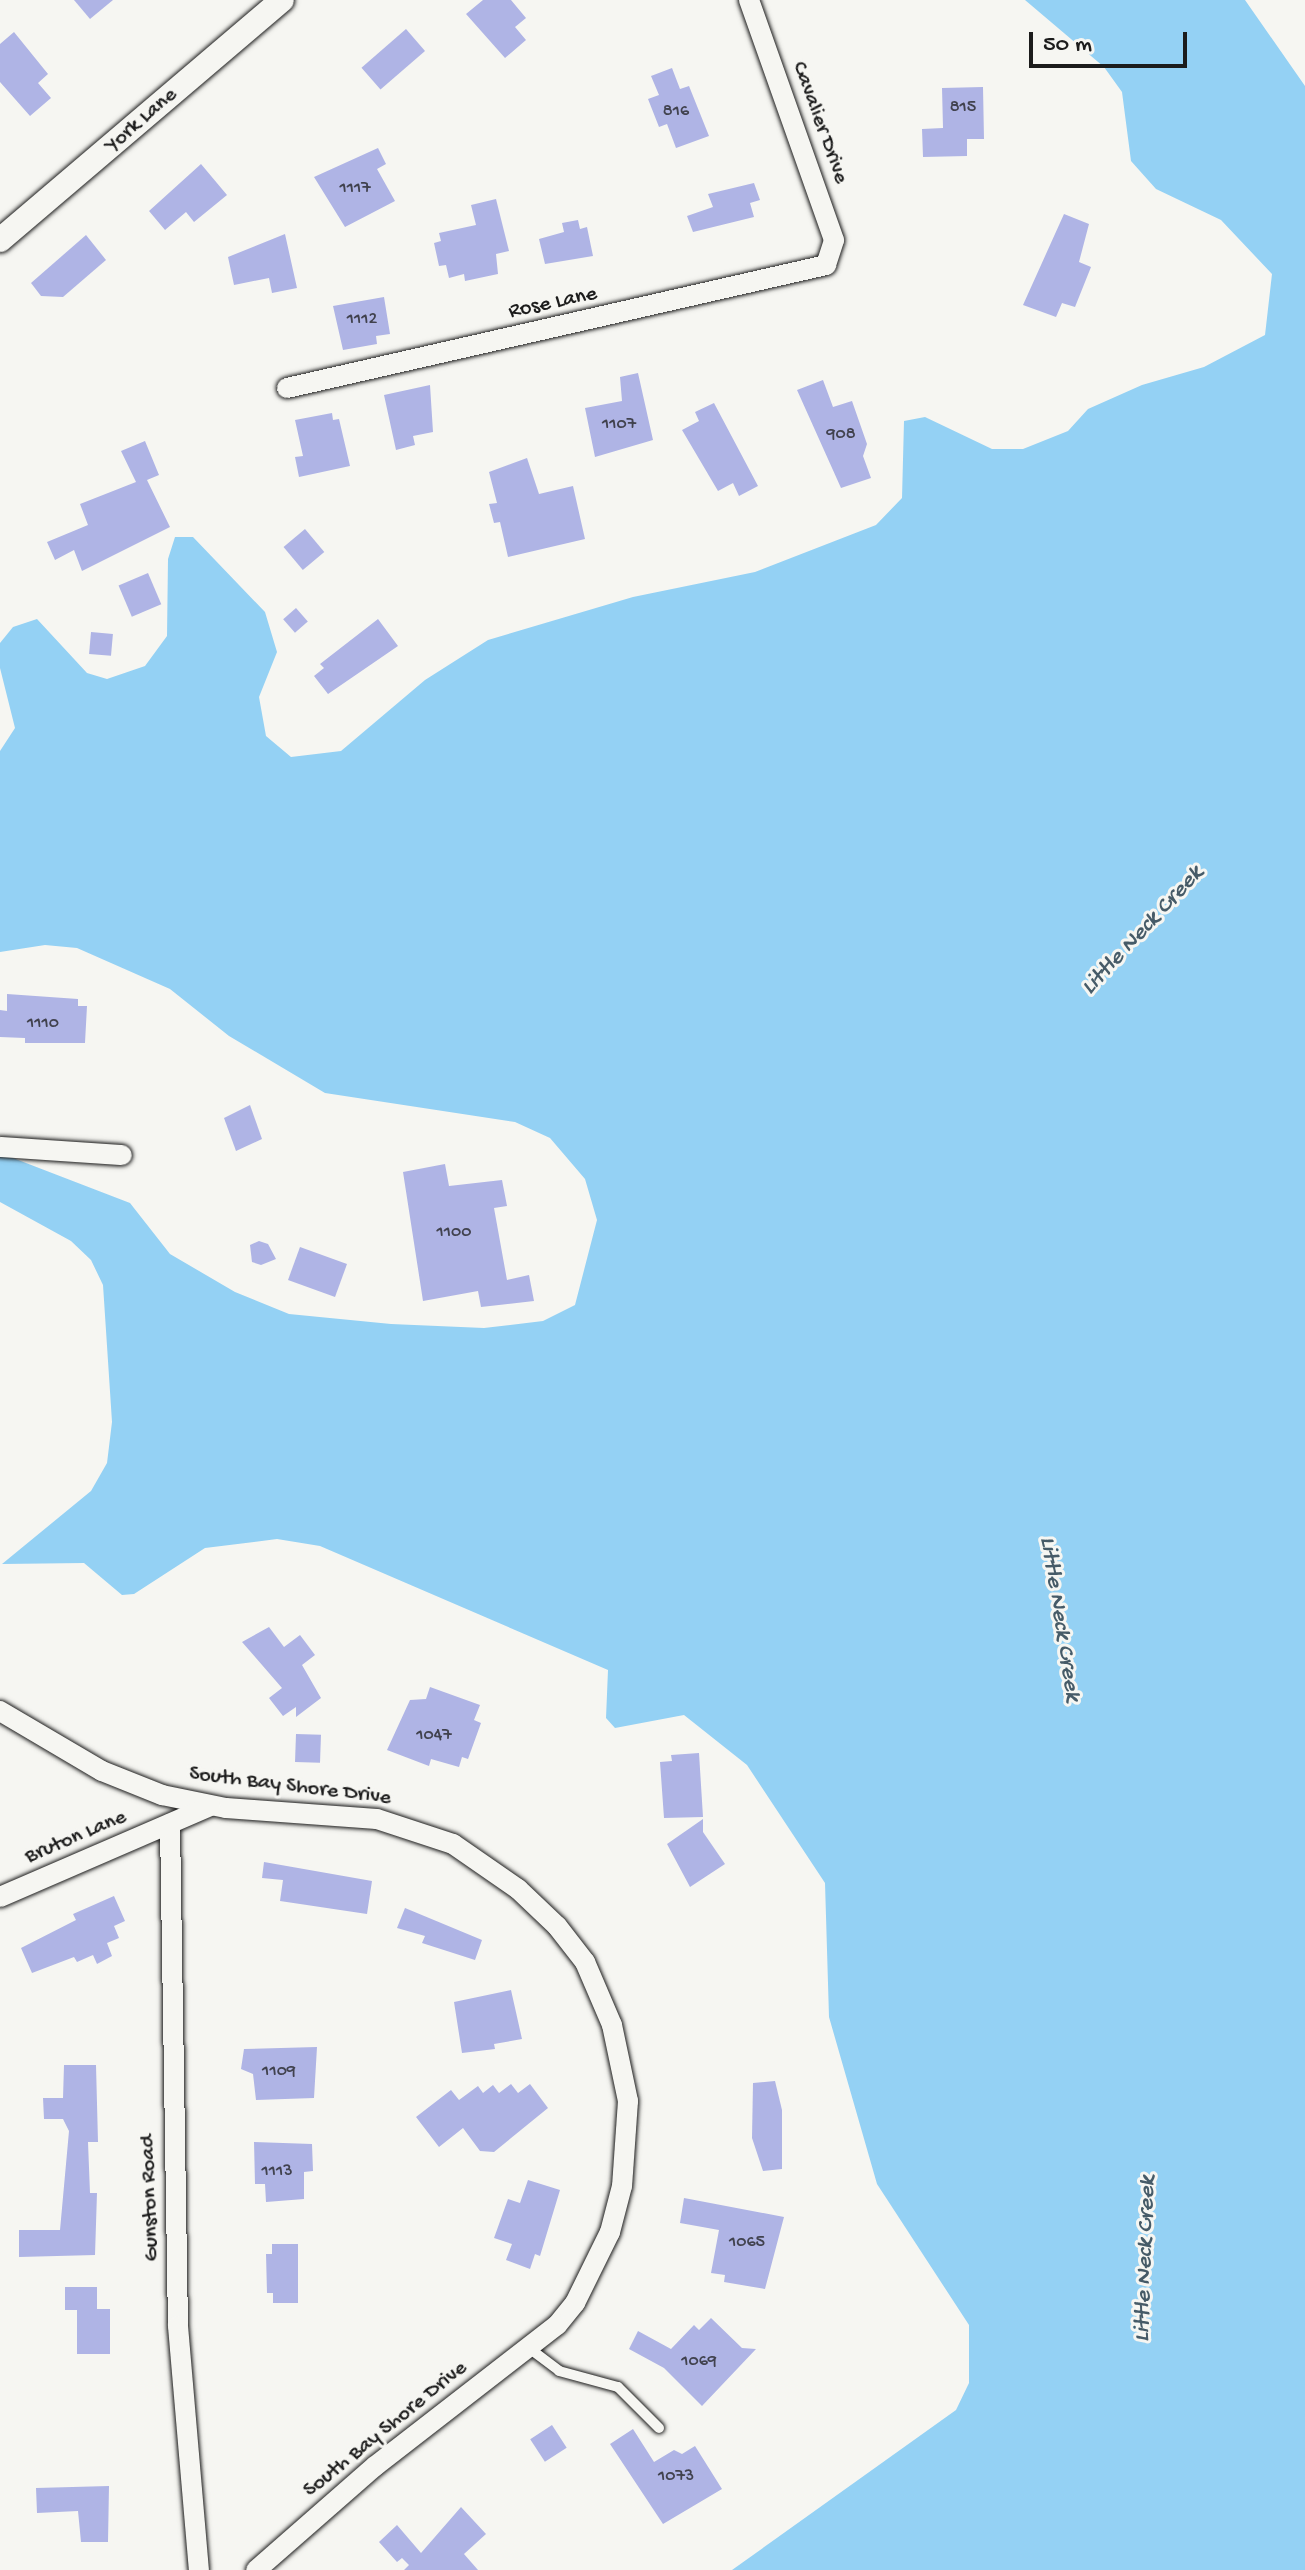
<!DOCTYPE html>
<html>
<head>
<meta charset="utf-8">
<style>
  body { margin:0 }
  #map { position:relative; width:1305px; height:2570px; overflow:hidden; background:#f6f6f2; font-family:"Gochi Hand",sans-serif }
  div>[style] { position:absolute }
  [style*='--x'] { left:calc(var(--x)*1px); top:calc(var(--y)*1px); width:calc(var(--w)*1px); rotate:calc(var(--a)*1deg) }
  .water>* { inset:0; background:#94d1f4 }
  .building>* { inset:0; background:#afb4e5; transform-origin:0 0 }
  .roads { filter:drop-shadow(0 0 2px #1c1c1c) drop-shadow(0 0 2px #1c1c1c) }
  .service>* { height:10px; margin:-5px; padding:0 5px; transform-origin:5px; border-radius:5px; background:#f6f6f2 }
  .minor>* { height:20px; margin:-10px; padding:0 10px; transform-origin:10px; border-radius:10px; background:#f6f6f2 }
  .tertiary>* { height:24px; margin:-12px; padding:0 12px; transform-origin:12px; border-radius:12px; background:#f6f6f2 }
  span { translate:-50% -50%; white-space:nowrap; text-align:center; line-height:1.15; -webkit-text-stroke:6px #f6f6f2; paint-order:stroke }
  .number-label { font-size:18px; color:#41424e }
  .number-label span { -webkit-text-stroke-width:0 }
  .street-label { font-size:22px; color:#1c1c1c }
  .water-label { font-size:24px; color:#465b68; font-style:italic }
  .scale { position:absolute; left:1029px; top:32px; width:158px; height:36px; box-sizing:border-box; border:4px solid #1c1c1c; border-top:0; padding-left:10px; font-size:24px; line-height:28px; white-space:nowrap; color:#1c1c1c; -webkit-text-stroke:6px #f6f6f2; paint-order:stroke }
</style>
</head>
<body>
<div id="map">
  <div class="water">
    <div style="clip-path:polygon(1025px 0,1245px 0,1305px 86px,1305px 2570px,732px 2570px,956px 2410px,969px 2383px,969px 2325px,877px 2184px,829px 2017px,825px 1883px,747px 1765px,684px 1715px,615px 1728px,606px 1718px,608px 1670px,320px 1546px,277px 1539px,205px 1548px,134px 1594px,122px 1595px,84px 1563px,2px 1564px,91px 1491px,107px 1463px,112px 1422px,103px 1285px,91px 1260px,71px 1241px,0 1202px,0 1153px,130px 1203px,170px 1254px,235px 1292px,289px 1314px,391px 1324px,484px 1328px,543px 1321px,575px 1305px,597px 1220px,585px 1179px,550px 1138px,515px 1122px,325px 1093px,229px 1036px,170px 989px,77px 948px,45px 945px,0 952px,0 751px,15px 728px,0 668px,0 643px,13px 627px,37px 619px,87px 673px,107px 679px,145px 666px,167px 636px,168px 559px,175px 537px,193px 537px,265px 612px,277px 652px,259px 697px,266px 736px,291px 757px,341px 751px,425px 680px,488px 640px,633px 597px,755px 572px,876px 525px,902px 498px,904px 421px,925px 417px,992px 449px,1023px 449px,1068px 431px,1088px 409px,1142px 385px,1204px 367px,1265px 335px,1272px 274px,1221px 220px,1156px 189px,1131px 161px,1122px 92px,1104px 67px)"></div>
  </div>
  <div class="building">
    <div style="clip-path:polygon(74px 0,113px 0,90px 19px)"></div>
    <div style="clip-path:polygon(483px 0,511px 0,526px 18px,515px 27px,526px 40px,505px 58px,466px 14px)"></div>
    <div style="left:406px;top:29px;width:29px;height:59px;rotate:49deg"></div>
    <div style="clip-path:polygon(14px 32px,48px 74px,38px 83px,51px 98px,30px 116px,0 82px,0 44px)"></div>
    <div style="clip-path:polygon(672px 68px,680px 89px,689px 86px,709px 136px,676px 148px,667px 124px,659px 127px,648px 99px,659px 95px,651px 76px)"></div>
    <div style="clip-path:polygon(983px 87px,984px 139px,967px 139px,967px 156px,923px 157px,922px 129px,943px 128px,942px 88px)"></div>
    <div style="clip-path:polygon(378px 148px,386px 164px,377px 169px,395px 201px,345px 227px,314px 177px)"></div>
    <div style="clip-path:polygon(201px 164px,227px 195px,194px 222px,186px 212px,165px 230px,149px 211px)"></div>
    <div style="clip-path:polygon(754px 183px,760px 200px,750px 203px,754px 217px,693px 232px,687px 216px,713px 207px,708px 194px)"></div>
    <div style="clip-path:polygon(496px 199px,509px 251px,496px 254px,498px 274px,465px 281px,464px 274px,449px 278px,446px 265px,439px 266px,434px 243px,441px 241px,439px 233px,476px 225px,471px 205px)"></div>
    <div style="clip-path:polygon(1064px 214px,1089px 224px,1079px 262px,1091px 267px,1075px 307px,1062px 303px,1056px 317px,1023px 305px)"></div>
    <div style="clip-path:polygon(578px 220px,580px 229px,587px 227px,593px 256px,545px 264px,539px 239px,564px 232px,562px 223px)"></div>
    <div style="clip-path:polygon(285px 234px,297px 288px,272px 293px,269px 278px,234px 285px,228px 257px)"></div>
    <div style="clip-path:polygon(86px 235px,106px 260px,63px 297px,41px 296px,31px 283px)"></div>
    <div style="clip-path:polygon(384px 297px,390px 334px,376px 336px,377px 344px,343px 350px,333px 306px)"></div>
    <div style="clip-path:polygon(638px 373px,653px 440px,595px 457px,585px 408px,622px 401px,620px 377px)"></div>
    <div style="clip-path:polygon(823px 380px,833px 407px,852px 401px,867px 444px,863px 456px,871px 478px,841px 488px,797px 390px)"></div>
    <div style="clip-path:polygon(430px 385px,433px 432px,413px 436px,415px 445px,396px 450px,384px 395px)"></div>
    <div style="clip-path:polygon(714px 403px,758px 486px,739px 496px,733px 483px,718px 491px,682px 430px,699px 421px,695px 412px)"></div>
    <div style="clip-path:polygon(332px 413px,333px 420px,339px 419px,350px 466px,299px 477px,295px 457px,303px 456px,295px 420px)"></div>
    <div style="clip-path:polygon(145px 441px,159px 475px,147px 480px,170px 527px,82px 571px,74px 550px,55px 560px,47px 542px,88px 525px,80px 504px,136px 482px,121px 451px)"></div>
    <div style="clip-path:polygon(527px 458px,539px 494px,573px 486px,585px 539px,508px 557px,500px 522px,494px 523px,489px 504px,497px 503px,489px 472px)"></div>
    <div style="left:305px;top:529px;width:30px;height:28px;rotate:50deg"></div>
    <div style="left:148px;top:573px;width:34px;height:32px;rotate:67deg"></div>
    <div style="left:296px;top:608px;width:18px;height:17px;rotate:49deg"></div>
    <div style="clip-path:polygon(378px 619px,398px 646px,328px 694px,314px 676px,324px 668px,320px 664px)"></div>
    <div style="left:91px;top:632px;width:22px;height:22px;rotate:5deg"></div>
    <div style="clip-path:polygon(7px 994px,78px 999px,78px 1006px,87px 1006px,85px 1043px,25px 1043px,25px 1038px,0 1037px,0 1010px,7px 1011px)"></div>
    <div style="clip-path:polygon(250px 1105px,262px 1139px,236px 1151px,224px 1118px)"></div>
    <div style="clip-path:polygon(445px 1164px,449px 1186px,502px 1180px,507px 1206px,494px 1208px,507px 1280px,529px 1275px,534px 1301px,481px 1307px,478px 1291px,423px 1301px,403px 1172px)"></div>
    <div style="clip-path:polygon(259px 1241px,268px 1244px,276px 1259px,261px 1265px,252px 1262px,250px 1245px)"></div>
    <div style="left:300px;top:1247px;width:50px;height:35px;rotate:20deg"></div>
    <div style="clip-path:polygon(269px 1627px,284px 1647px,300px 1635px,315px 1655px,302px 1665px,321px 1698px,296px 1717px,296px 1707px,283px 1716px,269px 1698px,282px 1688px,242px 1642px)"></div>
    <div style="clip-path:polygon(430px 1687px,480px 1705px,474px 1720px,481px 1723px,468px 1759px,462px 1757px,459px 1767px,431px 1759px,429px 1766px,387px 1750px,410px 1700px,426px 1699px)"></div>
    <div style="left:296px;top:1734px;width:25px;height:28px;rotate:2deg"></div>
    <div style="clip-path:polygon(699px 1753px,703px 1817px,664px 1818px,660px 1762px,672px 1761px,671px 1755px)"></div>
    <div style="clip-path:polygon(703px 1819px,703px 1832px,725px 1864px,690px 1887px,667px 1844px)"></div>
    <div style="clip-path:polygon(264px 1862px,372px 1881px,367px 1914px,280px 1901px,283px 1880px,262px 1878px)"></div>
    <div style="clip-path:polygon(114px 1896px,125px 1921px,114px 1926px,119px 1938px,107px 1943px,112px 1956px,97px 1964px,93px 1955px,77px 1962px,74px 1957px,32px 1973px,21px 1948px,76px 1920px,73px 1914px)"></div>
    <div style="clip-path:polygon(405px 1908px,482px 1940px,475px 1960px,422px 1943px,425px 1936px,397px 1928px)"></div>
    <div style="clip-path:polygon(511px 1990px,522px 2039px,494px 2044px,495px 2049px,462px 2053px,454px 2002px)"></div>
    <div style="clip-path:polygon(317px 2047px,314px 2098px,256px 2100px,253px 2074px,241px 2069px,244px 2049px)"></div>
    <div style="clip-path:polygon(64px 2065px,96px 2065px,98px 2142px,88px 2142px,90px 2193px,97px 2193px,95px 2255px,19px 2257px,19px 2230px,60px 2230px,69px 2131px,63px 2119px,44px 2119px,43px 2098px,63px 2098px)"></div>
    <div style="clip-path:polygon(775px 2081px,782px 2110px,782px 2169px,763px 2171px,752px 2138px,753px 2083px)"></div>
    <div style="clip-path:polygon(511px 2084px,518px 2093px,530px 2084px,548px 2108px,494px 2152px,480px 2151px,463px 2128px,439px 2147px,416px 2117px,451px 2090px,459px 2100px,478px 2086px,483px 2093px,493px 2085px,499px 2093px)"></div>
    <div style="clip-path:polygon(254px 2142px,312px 2144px,313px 2171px,304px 2172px,304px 2199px,266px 2202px,265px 2184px,255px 2184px)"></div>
    <div style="clip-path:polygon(528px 2180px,560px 2190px,540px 2256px,535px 2254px,530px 2269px,506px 2260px,512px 2244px,494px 2238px,508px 2199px,520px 2203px)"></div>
    <div style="clip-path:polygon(684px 2198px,784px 2217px,765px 2289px,724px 2282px,725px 2275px,711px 2273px,719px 2230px,680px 2223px)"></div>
    <div style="clip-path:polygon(272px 2244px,298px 2244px,298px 2303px,273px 2303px,273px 2293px,267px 2293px,266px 2254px,272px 2254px)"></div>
    <div style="clip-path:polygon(65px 2287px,97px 2287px,97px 2309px,110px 2309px,110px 2354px,77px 2354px,77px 2310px,65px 2310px)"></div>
    <div style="clip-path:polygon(711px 2318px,742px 2348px,756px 2349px,702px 2406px,664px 2368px,629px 2349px,638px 2331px,671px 2349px,694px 2325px,699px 2330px)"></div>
    <div style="left:552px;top:2425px;width:27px;height:26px;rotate:57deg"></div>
    <div style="clip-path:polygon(633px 2429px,654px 2462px,674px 2450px,682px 2454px,695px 2446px,722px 2489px,663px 2524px,610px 2444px)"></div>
    <div style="clip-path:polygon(109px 2486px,108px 2542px,81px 2542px,78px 2511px,37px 2513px,36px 2488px)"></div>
    <div style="clip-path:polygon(461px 2507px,486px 2534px,464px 2554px,478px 2570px,404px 2570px,409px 2565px,402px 2558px,397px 2562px,379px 2542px,397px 2525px,421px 2553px)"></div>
  </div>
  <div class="roads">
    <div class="service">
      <div style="--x:529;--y:2348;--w:38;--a:37"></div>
      <div style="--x:559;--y:2371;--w:61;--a:15.2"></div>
      <div style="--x:618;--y:2387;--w:58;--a:45"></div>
    </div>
    <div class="minor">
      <div style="--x:287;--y:388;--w:553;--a:-12.85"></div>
      <div style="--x:826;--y:265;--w:26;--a:-72"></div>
      <div style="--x:834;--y:240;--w:255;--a:-109.5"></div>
      <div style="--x:0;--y:1147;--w:122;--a:3.8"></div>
      <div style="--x:0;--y:1711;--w:118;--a:30.5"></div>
      <div style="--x:102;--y:1771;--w:65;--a:21.8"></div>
      <div style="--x:162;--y:1795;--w:65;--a:11.5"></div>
      <div style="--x:226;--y:1808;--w:151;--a:4.2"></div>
      <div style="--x:377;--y:1819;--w:80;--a:18.2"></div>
      <div style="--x:453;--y:1844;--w:79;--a:34.7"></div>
      <div style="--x:518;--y:1889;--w:54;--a:43.5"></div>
      <div style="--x:557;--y:1926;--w:46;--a:52.1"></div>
      <div style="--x:585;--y:1962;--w:69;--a:66.8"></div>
      <div style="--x:612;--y:2025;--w:78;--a:78.1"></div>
      <div style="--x:628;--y:2101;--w:85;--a:94"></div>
      <div style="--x:622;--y:2186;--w:48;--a:104.6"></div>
      <div style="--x:610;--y:2232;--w:79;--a:116.2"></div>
      <div style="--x:575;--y:2303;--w:28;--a:129"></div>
      <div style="--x:557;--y:2325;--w:230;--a:142.2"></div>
      <div style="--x:375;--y:2466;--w:158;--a:138.8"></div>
      <div style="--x:170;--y:1824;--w:502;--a:89.09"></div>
      <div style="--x:178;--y:2326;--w:245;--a:85.1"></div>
      <div style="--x:0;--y:1897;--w:229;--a:-23.4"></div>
    </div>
    <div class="tertiary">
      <div style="--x:0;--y:240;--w:370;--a:-40.4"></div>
    </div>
  </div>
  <div class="number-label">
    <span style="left:963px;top:108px">815</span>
    <span style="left:676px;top:112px">816</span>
    <span style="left:355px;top:189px">1117</span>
    <span style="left:362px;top:320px">1112</span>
    <span style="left:619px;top:425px">1107</span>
    <span style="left:841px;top:435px">908</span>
    <span style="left:43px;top:1024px">1110</span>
    <span style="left:454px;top:1233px">1100</span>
    <span style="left:434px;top:1736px">1047</span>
    <span style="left:279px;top:2072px">1109</span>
    <span style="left:277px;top:2172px">1113</span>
    <span style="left:747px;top:2243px">1065</span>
    <span style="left:699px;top:2362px">1069</span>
    <span style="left:676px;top:2477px">1073</span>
  </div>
  <div class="street-label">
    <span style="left:142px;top:121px;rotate:-41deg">York Lane</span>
    <span style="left:819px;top:123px;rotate:70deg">Cavalier Drive</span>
    <span style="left:553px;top:304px;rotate:-12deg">Rose Lane</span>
    <span style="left:290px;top:1787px;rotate:7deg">South Bay Shore Drive</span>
    <span style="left:76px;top:1838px;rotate:-23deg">Bruton Lane</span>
    <span style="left:151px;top:2198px;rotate:-92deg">Gunston Road</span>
    <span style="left:386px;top:2430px;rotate:-39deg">South Bay Shore Drive</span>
  </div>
  <div class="water-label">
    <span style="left:1143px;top:931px;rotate:-47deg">Little Neck Creek</span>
    <span style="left:1059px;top:1619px;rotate:81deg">Little Neck Creek</span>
    <span style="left:1146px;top:2259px;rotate:-88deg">Little Neck Creek</span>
  </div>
  <div class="scale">50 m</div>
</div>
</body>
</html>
